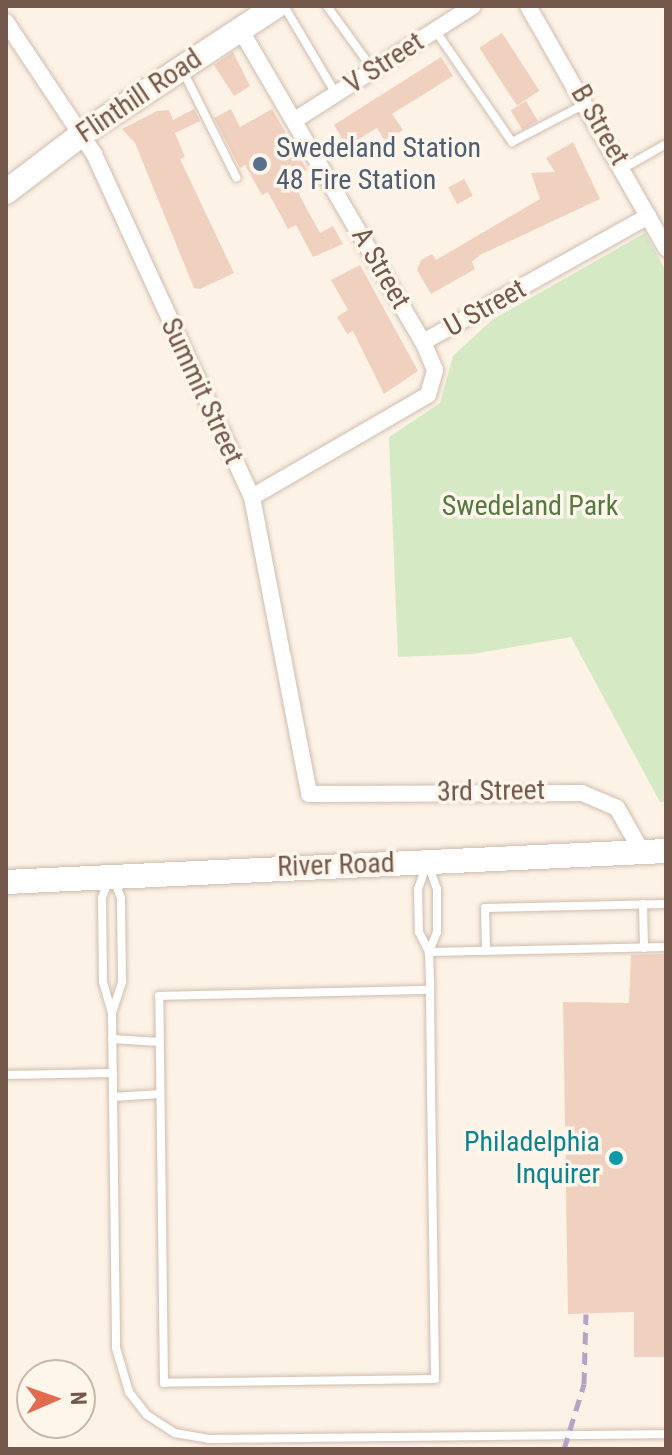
<!DOCTYPE html>
<html>
<head>
<meta charset="utf-8">
<style>
  body { margin:0 }
  #map { position:relative; width:672px; height:1455px; overflow:hidden; background:#fcf2e5; font-family:"Roboto Condensed",sans-serif }
  div>[style] { position:absolute }
  [style*='--x'] { left:calc(var(--x)*1px); top:calc(var(--y)*1px); width:calc(var(--w)*1px); rotate:calc(var(--a)*1deg) }
  .green>* { inset:0; background:#d4e9c4 }
  .building>* { inset:0; background:#f0d0be; transform-origin:0 0 }
  .roads { filter:drop-shadow(0 0 2px #cfbcaf) drop-shadow(0 0 2px #cfbcaf) }
  .lane>* { height:8px; margin:-4px; padding:0 4px; transform-origin:4px; border-radius:4px; background:#fff }
  .street>* { height:16px; margin:-8px; padding:0 8px; transform-origin:8px; border-radius:8px; background:#fff }
  .secondary>* { height:24px; margin:-12px; padding:0 12px; transform-origin:12px; border-radius:12px; background:#fff }
  .rail>* { height:5px; margin-top:-2.5px; transform-origin:0; background:repeating-linear-gradient(90deg,#b5a4c5 0 12px,transparent 0 20px) }
  .dots>* { width:22px; height:22px; translate:-50% -50%; box-sizing:border-box; border:4px solid #fef6eb; border-radius:50% }
  span { translate:-50% -50%; white-space:nowrap; text-align:center; line-height:1.15; -webkit-text-stroke:7px #fef6eb; paint-order:stroke }
  .street-label { font-size:28px; color:#74584b }
  .service-label { font-size:28px; color:#4e5e75 }
  .left { translate:0 -50%; text-align:left }
  .park-label { font-size:28px; color:#547943 }
  .culture-label { font-size:28px; color:#0d838f }
  .right { translate:-100% -50%; text-align:right }
  .frame { position:absolute; inset:0; border:8px solid #74584b; pointer-events:none }
  .north { position:absolute; left:16px; top:1359px; width:80px; height:80px; box-sizing:border-box; background:#fef6eb; border:2px solid #c7b7ab; border-radius:50%; rotate:88deg; font-size:22px; font-weight:700; line-height:32px; text-align:center; color:#74584b }
  .north::after { content:''; display:block; margin:auto; width:28px; height:36px; background:#e26b4e; clip-path:polygon(50% 0,100% 100%,50% 72%,0 100%) }
</style>
</head>
<body>
<div id="map">
  <div class="green">
    <div style="clip-path:polygon(645px 233px,666px 271px,666px 802px,660px 802px,571px 637px,472px 654px,398px 657px,389px 437px,440px 403px,453px 356px,492px 320px)"></div>
  </div>
  <div class="building">
    <div style="left:502px;top:33px;width:69px;height:27px;rotate:57deg"></div>
    <div style="clip-path:polygon(233px 52px,250px 86px,234px 96px,214px 65px)"></div>
    <div style="clip-path:polygon(441px 57px,453px 76px,392px 114px,403px 130px,385px 141px,377px 128px,347px 146px,334px 125px)"></div>
    <div style="left:526px;top:101px;width:23px;height:18px;rotate:59deg"></div>
    <div style="clip-path:polygon(194px 109px,200px 121px,175px 133px,185px 157px,180px 159px,234px 273px,200px 289px,194px 288px,135px 143px,122px 129px,157px 111px,169px 110px,173px 120px)"></div>
    <div style="clip-path:polygon(231px 109px,240px 127px,272px 109px,307px 170px,292px 178px,302px 200px,320px 233px,333px 226px,343px 244px,313px 257px,296px 225px,288px 229px,268px 192px,262px 195px,245px 165px,240px 168px,214px 118px)"></div>
    <div style="clip-path:polygon(573px 142px,600px 199px,480px 255px,472px 262px,475px 269px,431px 294px,417px 270px,421px 260px,432px 254px,436px 260px,540px 199px,531px 173px,555px 172px,546px 158px)"></div>
    <div style="left:464px;top:179px;width:19px;height:18px;rotate:62deg"></div>
    <div style="clip-path:polygon(360px 265px,418px 371px,384px 394px,353px 331px,347px 334px,337px 317px,348px 310px,331px 280px)"></div>
    <div style="clip-path:polygon(666px 954px,666px 1357px,634px 1357px,634px 1312px,568px 1314px,563px 1002px,629px 1003px,631px 955px)"></div>
  </div>
  <div class="roads">
    <div class="lane">
      <div style="--x:284;--y:6;--w:102;--a:59.4"></div>
      <div style="--x:327;--y:6;--w:80;--a:54.1"></div>
      <div style="--x:435;--y:30;--w:136;--a:55.5"></div>
      <div style="--x:512;--y:142;--w:85;--a:-27.5"></div>
      <div style="--x:183;--y:71;--w:119;--a:63.4"></div>
      <div style="--x:624;--y:168;--w:48;--a:-29.7"></div>
      <div style="--x:426;--y:866;--w:24;--a:109"></div>
      <div style="--x:418;--y:889;--w:43;--a:88.7"></div>
      <div style="--x:419;--y:932;--w:22;--a:63"></div>
      <div style="--x:429;--y:866;--w:24;--a:71"></div>
      <div style="--x:437;--y:889;--w:43;--a:90"></div>
      <div style="--x:437;--y:932;--w:22;--a:112"></div>
      <div style="--x:429;--y:952;--w:38;--a:88"></div>
      <div style="--x:430;--y:990;--w:99;--a:89.4"></div>
      <div style="--x:431;--y:1089;--w:290;--a:89.2"></div>
      <div style="--x:435;--y:1379;--w:271;--a:179.2"></div>
      <div style="--x:164;--y:1383;--w:387;--a:-90.7"></div>
      <div style="--x:159;--y:996;--w:271;--a:-1.3"></div>
      <div style="--x:108;--y:882;--w:17;--a:111"></div>
      <div style="--x:102;--y:898;--w:84;--a:89.3"></div>
      <div style="--x:103;--y:982;--w:32;--a:74"></div>
      <div style="--x:112;--y:1013;--w:335;--a:89.3"></div>
      <div style="--x:116;--y:1348;--w:46;--a:73.5"></div>
      <div style="--x:129;--y:1392;--w:29;--a:52"></div>
      <div style="--x:147;--y:1415;--w:33;--a:33"></div>
      <div style="--x:175;--y:1433;--w:34;--a:10"></div>
      <div style="--x:208;--y:1439;--w:458;--a:-0.6"></div>
      <div style="--x:643;--y:904;--w:44;--a:88.7"></div>
      <div style="--x:486;--y:951;--w:43;--a:-91.3"></div>
      <div style="--x:485;--y:908;--w:181;--a:-1.3"></div>
      <div style="--x:429;--y:952;--w:237;--a:-1.2"></div>
      <div style="--x:112;--y:1013;--w:33;--a:-72"></div>
      <div style="--x:122;--y:982;--w:84;--a:-90.7"></div>
      <div style="--x:121;--y:898;--w:17;--a:-111"></div>
      <div style="--x:112;--y:1039;--w:47;--a:3.7"></div>
      <div style="--x:6;--y:1075;--w:107;--a:-1.1"></div>
      <div style="--x:113;--y:1097;--w:47;--a:-3.7"></div>
    </div>
    <div class="street">
      <div style="--x:528;--y:6;--w:279;--a:60.3"></div>
      <div style="--x:6;--y:22;--w:159;--a:56.3"></div>
      <div style="--x:94;--y:154;--w:378;--a:65.3"></div>
      <div style="--x:252;--y:497;--w:302;--a:79.1"></div>
      <div style="--x:309;--y:794;--w:273;--a:-0.2"></div>
      <div style="--x:582;--y:793;--w:38;--a:23"></div>
      <div style="--x:617;--y:808;--w:51;--a:60.4"></div>
      <div style="--x:240;--y:29;--w:363;--a:59.7"></div>
      <div style="--x:295;--y:120;--w:211;--a:-32.6"></div>
      <div style="--x:252;--y:497;--w:203;--a:-30.1"></div>
      <div style="--x:428;--y:395;--w:26;--a:-74"></div>
      <div style="--x:435;--y:370;--w:30;--a:-113"></div>
      <div style="--x:423;--y:342;--w:258;--a:-29.2"></div>
    </div>
    <div class="secondary">
      <div style="--x:6;--y:192;--w:96;--a:-37.3"></div>
      <div style="--x:82;--y:134;--w:232;--a:-33.4"></div>
      <div style="--x:6;--y:882;--w:661;--a:-2.69"></div>
    </div>
  </div>
  <div class="rail">
    <div style="--x:564;--y:1449;--w:68;--a:-72.9"></div>
    <div style="--x:584;--y:1384;--w:70;--a:-88.4"></div>
  </div>
  <div class="dots">
    <div style="left:260px;top:164px;background:#5c6f8a"></div>
    <div style="left:616px;top:1158px;background:#0f9aa8"></div>
  </div>
  <div class="street-label">
    <span style="left:384px;top:63px;rotate:-33deg">V Street</span>
    <span style="left:139px;top:96px;rotate:-34deg">Flinthill Road</span>
    <span style="left:600px;top:125px;rotate:60deg">B Street</span>
    <span style="left:381px;top:268px;rotate:60deg">A Street</span>
    <span style="left:485px;top:308px;rotate:-29deg">U Street</span>
    <span style="left:202px;top:391px;rotate:65deg">Summit Street</span>
    <span style="left:491px;top:791px;rotate:-1deg">3rd Street</span>
    <span style="left:336px;top:865px;rotate:-2deg">River Road</span>
  </div>
  <div class="service-label">
    <span class="left" style="left:276px;top:164px">Swedeland Station<br>48 Fire Station</span>
  </div>
  <div class="park-label">
    <span style="left:530px;top:506px">Swedeland Park</span>
  </div>
  <div class="culture-label">
    <span class="right" style="left:600px;top:1158px">Philadelphia<br>Inquirer</span>
  </div>
  <div class="frame"></div>
  <div class="north">N</div>
</div>
</body>
</html>
